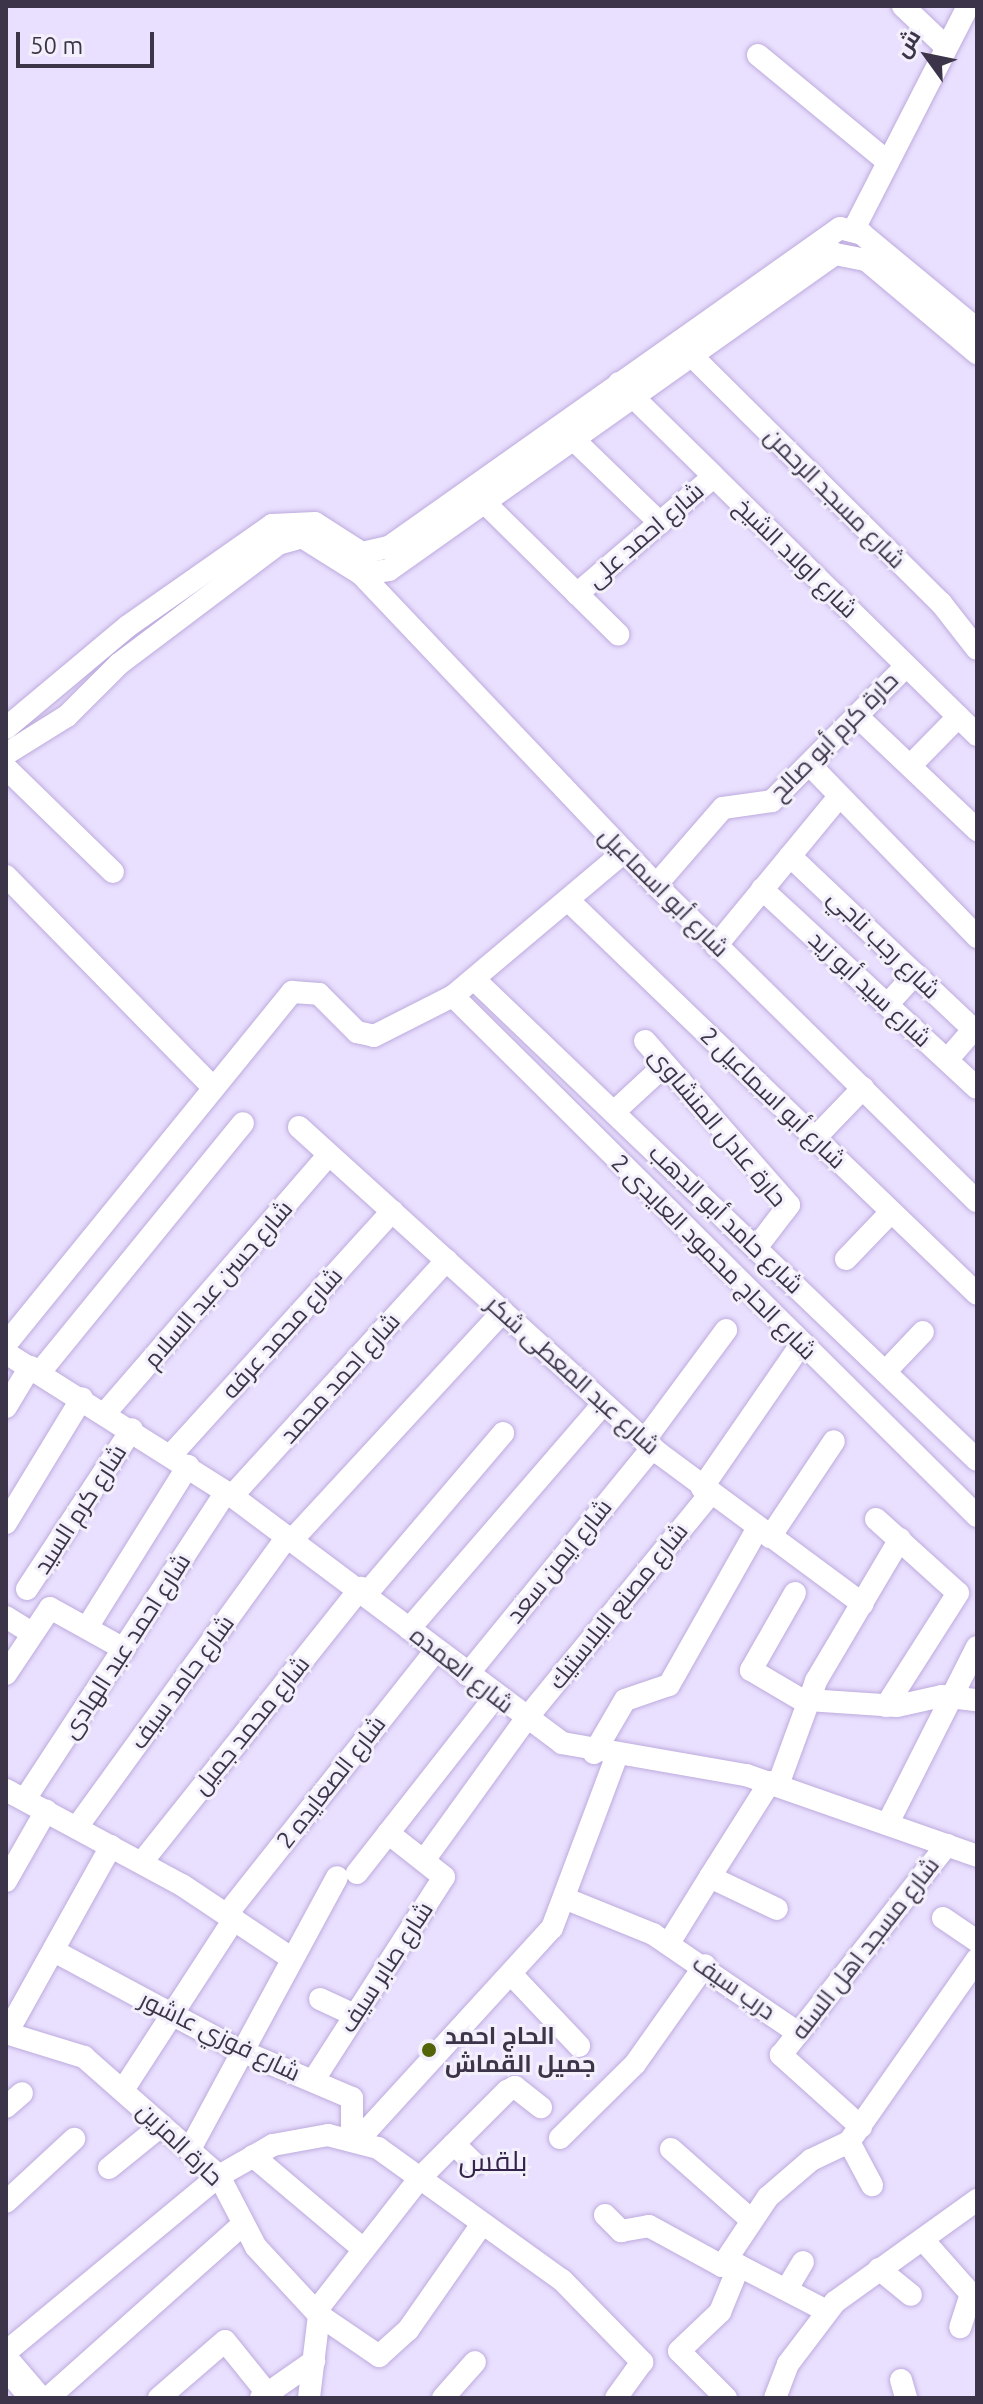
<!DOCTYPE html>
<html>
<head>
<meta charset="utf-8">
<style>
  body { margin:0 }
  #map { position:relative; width:983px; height:2404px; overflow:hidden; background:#e9dffe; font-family:Ubuntu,Cairo,sans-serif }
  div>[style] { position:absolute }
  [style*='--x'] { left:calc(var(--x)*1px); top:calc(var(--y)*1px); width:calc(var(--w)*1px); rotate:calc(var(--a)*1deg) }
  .roads { filter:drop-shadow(0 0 2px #bdabdd) drop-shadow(0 0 2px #bdabdd) }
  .street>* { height:22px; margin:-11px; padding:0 11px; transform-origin:11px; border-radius:11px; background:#fff }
  .secondary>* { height:30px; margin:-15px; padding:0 15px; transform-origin:15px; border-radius:15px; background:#fff }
  .dots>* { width:22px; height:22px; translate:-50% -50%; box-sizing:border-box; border:4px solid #f3f0fb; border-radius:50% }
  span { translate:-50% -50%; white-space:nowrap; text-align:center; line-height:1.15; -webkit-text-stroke:6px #f3f0fb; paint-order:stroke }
  .street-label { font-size:24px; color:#3c3549 }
  .poi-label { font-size:24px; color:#3c3549; font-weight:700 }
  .left { translate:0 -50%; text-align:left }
  .quarter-label { font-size:28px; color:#34244c }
  .frame { position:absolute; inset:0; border:8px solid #3c3549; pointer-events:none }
  .north { position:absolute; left:887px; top:16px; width:80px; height:80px; -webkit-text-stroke:6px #f3f0fb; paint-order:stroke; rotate:303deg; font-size:22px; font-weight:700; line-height:32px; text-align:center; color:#3c3549 }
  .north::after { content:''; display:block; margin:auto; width:28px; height:36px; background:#3c3549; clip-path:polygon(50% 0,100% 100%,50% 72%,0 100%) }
  .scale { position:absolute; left:16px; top:32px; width:138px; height:36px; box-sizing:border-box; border:4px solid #3c3549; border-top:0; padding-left:10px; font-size:24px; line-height:28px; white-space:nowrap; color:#3c3549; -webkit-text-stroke:6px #f3f0fb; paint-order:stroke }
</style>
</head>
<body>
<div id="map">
  <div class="roads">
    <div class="street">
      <div style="--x:903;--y:6;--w:59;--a:43.6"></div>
      <div style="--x:758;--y:55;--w:168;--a:39.5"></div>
      <div style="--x:854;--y:229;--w:250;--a:-62.9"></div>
      <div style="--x:688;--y:352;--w:356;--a:44.8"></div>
      <div style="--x:941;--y:603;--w:58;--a:52"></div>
      <div style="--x:619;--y:383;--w:502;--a:44.52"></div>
      <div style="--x:571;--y:437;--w:124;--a:44"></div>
      <div style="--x:483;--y:501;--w:190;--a:44.6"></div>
      <div style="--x:361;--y:574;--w:429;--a:46.5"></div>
      <div style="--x:656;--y:885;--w:450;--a:44.6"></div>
      <div style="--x:577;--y:594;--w:179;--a:-40.7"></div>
      <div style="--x:857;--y:716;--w:166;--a:43.5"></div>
      <div style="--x:6;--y:728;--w:159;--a:-39.9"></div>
      <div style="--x:128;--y:626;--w:176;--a:-35"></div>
      <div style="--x:272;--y:525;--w:43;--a:-2.7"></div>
      <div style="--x:315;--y:523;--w:56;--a:32.6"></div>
      <div style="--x:362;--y:553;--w:28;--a:-13"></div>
      <div style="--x:389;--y:547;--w:552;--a:-35.27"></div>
      <div style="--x:840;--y:228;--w:23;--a:15"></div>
      <div style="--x:862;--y:234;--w:149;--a:39.6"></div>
      <div style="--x:6;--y:754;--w:72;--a:-31.9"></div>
      <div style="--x:67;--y:716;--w:74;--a:-45"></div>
      <div style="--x:119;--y:664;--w:199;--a:-37"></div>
      <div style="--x:278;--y:544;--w:25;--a:-16"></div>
      <div style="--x:302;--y:537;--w:70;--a:32.1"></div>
      <div style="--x:361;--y:574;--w:28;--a:-8"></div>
      <div style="--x:389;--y:570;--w:547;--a:-35.32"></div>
      <div style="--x:835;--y:254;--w:32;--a:11"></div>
      <div style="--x:866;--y:260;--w:145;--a:40"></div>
      <div style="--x:810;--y:765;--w:240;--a:45.8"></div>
      <div style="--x:910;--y:766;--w:69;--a:-45.6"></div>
      <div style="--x:6;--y:768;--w:149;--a:44.2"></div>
      <div style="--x:790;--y:856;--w:257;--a:43.4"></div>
      <div style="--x:6;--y:876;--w:294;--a:45.6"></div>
      <div style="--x:656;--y:885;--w:102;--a:-49"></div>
      <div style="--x:723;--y:808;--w:49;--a:-8.1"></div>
      <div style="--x:772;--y:801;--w:190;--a:-45.2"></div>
      <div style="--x:762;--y:889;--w:293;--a:42.8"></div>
      <div style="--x:570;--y:902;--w:565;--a:43.92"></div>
      <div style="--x:716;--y:946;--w:193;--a:-50.5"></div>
      <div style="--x:474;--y:979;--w:696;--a:43.72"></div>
      <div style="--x:453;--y:996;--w:738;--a:44.78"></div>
      <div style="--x:887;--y:1005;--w:42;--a:-47.9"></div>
      <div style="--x:645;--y:1041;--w:218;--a:48.7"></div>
      <div style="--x:789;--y:1205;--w:54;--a:127.5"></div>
      <div style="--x:947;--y:1060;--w:40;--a:-49"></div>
      <div style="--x:614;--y:1112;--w:69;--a:-42.7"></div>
      <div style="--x:299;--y:1127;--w:487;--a:42.2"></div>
      <div style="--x:660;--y:1454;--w:252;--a:36.5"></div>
      <div style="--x:814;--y:1139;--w:71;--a:-46.1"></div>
      <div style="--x:846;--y:1259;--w:65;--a:-46.2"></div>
      <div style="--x:6;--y:1344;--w:454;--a:-50.9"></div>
      <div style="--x:292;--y:992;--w:27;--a:4"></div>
      <div style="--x:319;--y:994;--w:54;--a:45"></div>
      <div style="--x:357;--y:1032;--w:17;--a:13"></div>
      <div style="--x:374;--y:1036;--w:89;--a:-26.9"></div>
      <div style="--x:453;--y:996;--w:224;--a:-40.1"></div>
      <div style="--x:6;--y:1353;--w:267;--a:32.3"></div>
      <div style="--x:232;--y:1496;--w:412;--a:36.8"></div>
      <div style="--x:562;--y:1743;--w:187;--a:9.9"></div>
      <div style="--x:746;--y:1775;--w:245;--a:19.3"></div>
      <div style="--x:40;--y:1372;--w:321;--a:-50.8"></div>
      <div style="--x:885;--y:1372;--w:55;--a:-46.5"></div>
      <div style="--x:6;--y:1407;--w:47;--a:-59"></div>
      <div style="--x:106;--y:1412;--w:340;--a:-49.1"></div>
      <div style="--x:644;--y:1441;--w:138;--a:-53.5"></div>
      <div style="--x:172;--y:1454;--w:328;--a:-47.8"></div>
      <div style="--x:702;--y:1488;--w:176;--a:-55.4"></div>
      <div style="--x:232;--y:1496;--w:319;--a:-47.7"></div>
      <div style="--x:876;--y:1519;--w:110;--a:42.1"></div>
      <div style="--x:958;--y:1593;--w:134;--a:122.5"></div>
      <div style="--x:6;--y:1523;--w:146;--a:-58.7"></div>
      <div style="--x:770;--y:1537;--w:115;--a:-56.3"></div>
      <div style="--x:292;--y:1540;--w:311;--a:-47.3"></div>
      <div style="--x:27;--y:1589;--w:191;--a:-56.7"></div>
      <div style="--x:367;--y:1593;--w:210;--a:-49.6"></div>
      <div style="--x:795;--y:1593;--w:89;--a:119.7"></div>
      <div style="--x:751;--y:1670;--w:65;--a:30.5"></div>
      <div style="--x:6;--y:1617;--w:31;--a:32"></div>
      <div style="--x:88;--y:1626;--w:189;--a:-58"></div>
      <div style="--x:409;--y:1629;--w:297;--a:-49.2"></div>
      <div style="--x:6;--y:1674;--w:79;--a:-56.3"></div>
      <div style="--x:50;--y:1608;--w:85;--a:29"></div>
      <div style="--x:467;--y:1675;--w:293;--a:-50.8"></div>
      <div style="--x:808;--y:1700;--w:89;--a:3.9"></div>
      <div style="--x:897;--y:1706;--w:46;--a:-12.5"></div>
      <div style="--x:942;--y:1696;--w:35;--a:7"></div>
      <div style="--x:594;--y:1753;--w:61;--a:-59.7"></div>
      <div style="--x:625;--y:1700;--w:46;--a:-18.8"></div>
      <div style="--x:669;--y:1685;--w:180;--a:-60.5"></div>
      <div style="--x:770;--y:1782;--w:112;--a:122.3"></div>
      <div style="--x:710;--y:1877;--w:74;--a:25.5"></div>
      <div style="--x:778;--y:1785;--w:111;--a:-69.9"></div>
      <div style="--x:816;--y:1681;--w:165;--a:-59.4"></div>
      <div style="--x:6;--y:1790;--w:200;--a:28.4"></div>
      <div style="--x:182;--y:1885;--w:131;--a:33.8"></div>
      <div style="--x:25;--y:1799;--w:367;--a:-56.8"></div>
      <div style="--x:888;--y:1823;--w:197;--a:-63.2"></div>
      <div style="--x:77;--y:1827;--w:359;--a:-54.1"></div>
      <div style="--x:425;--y:1859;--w:173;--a:-54.2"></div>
      <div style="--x:526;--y:1719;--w:291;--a:-50.7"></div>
      <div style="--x:142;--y:1862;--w:351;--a:-51.4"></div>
      <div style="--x:357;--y:1873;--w:224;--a:-51.9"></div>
      <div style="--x:6;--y:1881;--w:81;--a:-60.3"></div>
      <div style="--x:564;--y:1898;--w:96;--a:22"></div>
      <div style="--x:653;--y:1934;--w:176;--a:34.3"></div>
      <div style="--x:227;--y:1914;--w:337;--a:-51.6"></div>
      <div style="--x:943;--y:1918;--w:41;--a:34.1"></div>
      <div style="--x:669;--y:1943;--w:78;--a:-58.2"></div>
      <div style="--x:54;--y:1951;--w:210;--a:28.2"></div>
      <div style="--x:239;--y:2050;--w:123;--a:23"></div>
      <div style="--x:352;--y:2098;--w:39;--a:90"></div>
      <div style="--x:511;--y:1974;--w:99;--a:46.6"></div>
      <div style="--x:320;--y:1999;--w:38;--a:25"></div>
      <div style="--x:6;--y:2033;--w:82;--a:17.1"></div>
      <div style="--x:84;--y:2057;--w:180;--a:41.4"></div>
      <div style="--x:219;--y:2176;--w:80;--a:62.5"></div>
      <div style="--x:256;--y:2247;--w:93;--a:47.2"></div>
      <div style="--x:319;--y:2315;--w:84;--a:96.9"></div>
      <div style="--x:7;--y:2033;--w:214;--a:-60.9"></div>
      <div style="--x:313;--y:2081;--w:242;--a:-57.3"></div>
      <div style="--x:444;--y:1877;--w:71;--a:-141.8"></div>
      <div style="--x:123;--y:2090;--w:204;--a:-57"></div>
      <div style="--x:6;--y:2107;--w:21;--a:-41"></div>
      <div style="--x:861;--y:2127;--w:108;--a:-138"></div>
      <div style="--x:781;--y:2055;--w:268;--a:-51.7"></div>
      <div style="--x:560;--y:2138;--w:105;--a:-44.6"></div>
      <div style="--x:635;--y:2064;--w:121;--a:-54.7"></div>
      <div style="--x:359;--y:2139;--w:286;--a:-47.6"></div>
      <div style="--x:552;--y:1928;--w:182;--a:-69.4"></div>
      <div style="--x:849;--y:2142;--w:49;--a:61.9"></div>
      <div style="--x:454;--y:2144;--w:29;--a:44"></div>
      <div style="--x:190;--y:2149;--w:309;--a:-61.6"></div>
      <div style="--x:671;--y:2149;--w:106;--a:41.5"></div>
      <div style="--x:253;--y:2156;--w:144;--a:40.2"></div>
      <div style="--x:109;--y:2168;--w:68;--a:-39.1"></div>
      <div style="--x:6;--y:2202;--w:93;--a:-42.8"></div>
      <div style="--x:605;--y:2215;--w:23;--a:45"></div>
      <div style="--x:621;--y:2231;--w:28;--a:-10"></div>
      <div style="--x:649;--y:2226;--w:83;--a:28.7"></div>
      <div style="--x:722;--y:2266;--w:83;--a:-56.3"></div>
      <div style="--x:768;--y:2197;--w:57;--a:-40.7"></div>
      <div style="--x:811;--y:2160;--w:42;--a:-25.3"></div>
      <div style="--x:849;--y:2142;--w:223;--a:-55"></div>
      <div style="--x:925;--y:2242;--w:69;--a:48.5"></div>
      <div style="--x:971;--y:2294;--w:35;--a:108"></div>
      <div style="--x:728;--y:2260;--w:111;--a:27.3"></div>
      <div style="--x:879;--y:2269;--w:41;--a:39.1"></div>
      <div style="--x:788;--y:2287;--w:29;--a:-59"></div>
      <div style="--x:316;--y:2311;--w:169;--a:-52"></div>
      <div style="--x:420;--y:2178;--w:123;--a:-45"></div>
      <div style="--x:507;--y:2091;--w:9;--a:-27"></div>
      <div style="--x:515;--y:2087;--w:33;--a:38"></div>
      <div style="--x:319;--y:2315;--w:73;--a:34.3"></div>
      <div style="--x:379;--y:2356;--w:39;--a:-42"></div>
      <div style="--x:408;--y:2330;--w:129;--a:-55.1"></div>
      <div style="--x:6;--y:2352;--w:276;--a:-39.6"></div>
      <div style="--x:219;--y:2176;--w:62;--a:-29.9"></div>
      <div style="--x:273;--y:2145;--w:56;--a:-10.3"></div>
      <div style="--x:328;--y:2135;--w:52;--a:14.6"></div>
      <div style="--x:378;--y:2148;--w:226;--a:35.7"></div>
      <div style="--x:562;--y:2280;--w:115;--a:45.7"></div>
      <div style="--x:642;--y:2362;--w:44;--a:125.8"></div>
      <div style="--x:901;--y:2380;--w:19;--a:74"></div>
      <div style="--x:48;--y:2398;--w:260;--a:-41.7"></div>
      <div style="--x:159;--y:2398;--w:87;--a:-40.8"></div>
      <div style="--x:225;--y:2341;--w:67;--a:51.1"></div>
      <div style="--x:261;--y:2398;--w:65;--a:-34.9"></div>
      <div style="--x:443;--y:2398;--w:48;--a:-48.4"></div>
      <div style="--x:726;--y:2398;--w:66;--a:-135"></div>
      <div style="--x:679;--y:2351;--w:57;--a:-43.6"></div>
      <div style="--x:720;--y:2312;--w:50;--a:-67.6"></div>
      <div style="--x:775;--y:2398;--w:36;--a:-69"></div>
      <div style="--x:788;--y:2364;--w:78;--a:-52.8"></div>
      <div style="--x:835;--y:2302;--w:175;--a:-35.7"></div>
    </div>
    <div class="secondary">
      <div style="--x:6;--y:2363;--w:46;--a:49.4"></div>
    </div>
  </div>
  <div class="dots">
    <div style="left:429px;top:2050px;background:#536309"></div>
  </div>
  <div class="street-label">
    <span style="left:835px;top:498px;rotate:45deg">شارع مسجد الرحمن</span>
    <span style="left:645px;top:535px;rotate:-41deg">شارع احمد على</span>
    <span style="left:796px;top:558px;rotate:44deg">شارع اولاد الشيخ</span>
    <span style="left:834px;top:736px;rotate:-45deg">حارة كرم أبو صالح</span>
    <span style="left:664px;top:892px;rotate:45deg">شارع أبو اسماعيل</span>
    <span style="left:884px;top:944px;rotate:44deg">شارع رجب ناجي</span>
    <span style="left:870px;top:989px;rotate:43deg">شارع سيد أبو زيد</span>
    <span style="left:773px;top:1098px;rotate:44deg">شارع أبو اسماعيل 2</span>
    <span style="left:718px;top:1127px;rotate:50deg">حارة عادل المنشاوى</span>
    <span style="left:726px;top:1219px;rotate:44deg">شارع حامد أبو الدهب</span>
    <span style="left:714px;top:1257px;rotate:45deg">شارع الحاج محمود العايدى 2</span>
    <span style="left:218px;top:1284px;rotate:-49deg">شارع حسن عبد السلام</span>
    <span style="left:282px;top:1333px;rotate:-48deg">شارع محمد عرفه</span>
    <span style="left:573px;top:1375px;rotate:42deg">شارع عبد المعطى شكر</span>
    <span style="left:340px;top:1378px;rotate:-48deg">شارع احمد محمد</span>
    <span style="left:80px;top:1509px;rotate:-57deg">شارع كرم السيد</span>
    <span style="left:559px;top:1561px;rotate:-51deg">شارع ايمن سعد</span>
    <span style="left:618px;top:1606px;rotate:-51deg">شارع مصنع البلاستيك</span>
    <span style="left:126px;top:1646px;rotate:-57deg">شارع احمد عبد الهادى</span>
    <span style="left:462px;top:1670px;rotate:38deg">شارع العمده</span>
    <span style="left:182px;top:1682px;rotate:-54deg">شارع حامد سيف</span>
    <span style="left:251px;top:1725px;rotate:-51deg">شارع محمد جميل</span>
    <span style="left:331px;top:1782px;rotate:-52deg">شارع الصعايده 2</span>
    <span style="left:865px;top:1948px;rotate:-52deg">شارع مسجد اهل السنه</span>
    <span style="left:386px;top:1967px;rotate:-57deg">شارع صابر سيف</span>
    <span style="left:734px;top:1987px;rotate:35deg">درب سيف</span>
    <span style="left:220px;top:2036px;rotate:26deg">شارع فوزي عاشور</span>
    <span style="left:180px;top:2144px;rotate:44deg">حارة المزين</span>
  </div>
  <div class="poi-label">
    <span class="left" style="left:445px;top:2050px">الحاج احمد<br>جميل القماش</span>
  </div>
  <div class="quarter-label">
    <span style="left:493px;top:2161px">بلقس</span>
  </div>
  <div class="frame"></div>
  <div class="north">ش</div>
  <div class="scale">50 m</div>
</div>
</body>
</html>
